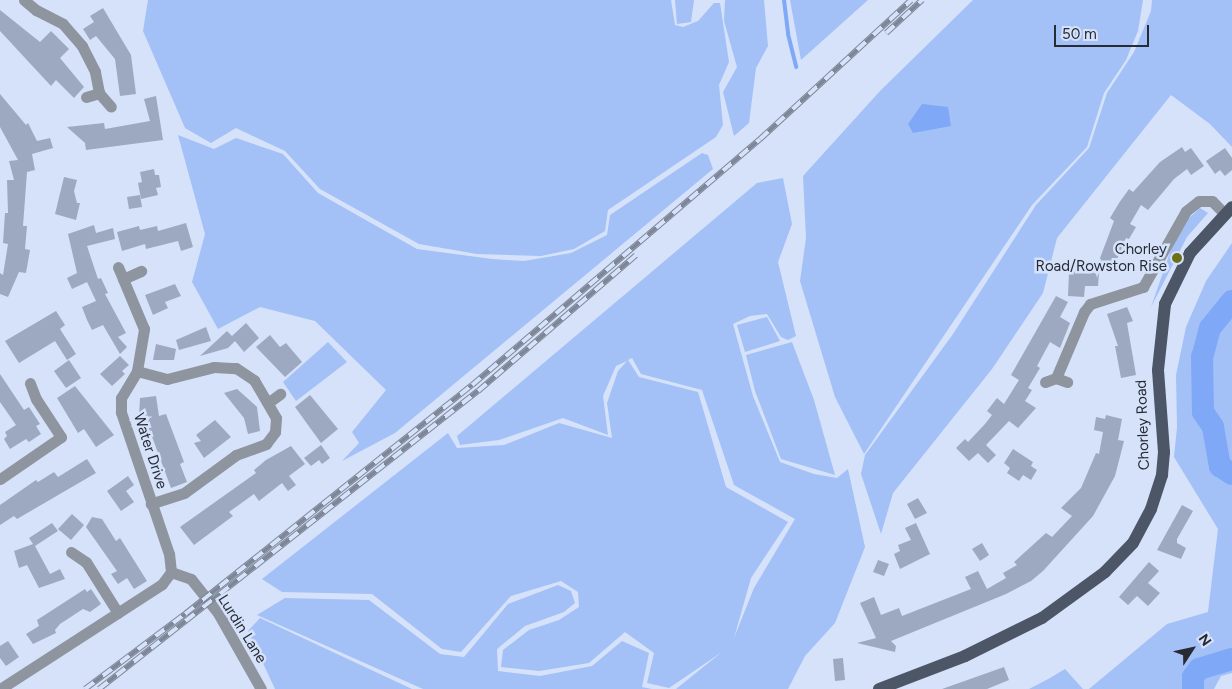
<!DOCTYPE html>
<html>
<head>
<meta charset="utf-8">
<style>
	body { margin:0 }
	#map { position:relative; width:1232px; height:689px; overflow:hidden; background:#d5e2fa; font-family:Figtree,sans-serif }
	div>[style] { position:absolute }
	.green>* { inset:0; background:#a3c0f7 }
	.water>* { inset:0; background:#7fa8f6 }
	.stream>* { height:4px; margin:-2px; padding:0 2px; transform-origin:2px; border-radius:2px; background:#7fa8f6 }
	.river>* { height:22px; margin:-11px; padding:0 11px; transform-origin:11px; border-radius:11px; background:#7fa8f6 }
	.building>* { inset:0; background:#9da9c0 }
	.street>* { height:11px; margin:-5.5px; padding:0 5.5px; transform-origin:5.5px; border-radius:5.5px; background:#8f959f }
	.primary>* { height:12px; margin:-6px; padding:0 6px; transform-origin:6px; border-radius:6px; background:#4d5667 }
	.rail>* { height:5.5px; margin-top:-2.75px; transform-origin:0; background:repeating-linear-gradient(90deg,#d5e2fa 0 11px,#7e8798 0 22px); box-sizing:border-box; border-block:1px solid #7e8798 }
	.dots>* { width:14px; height:14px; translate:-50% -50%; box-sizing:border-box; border:2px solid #d5e2fa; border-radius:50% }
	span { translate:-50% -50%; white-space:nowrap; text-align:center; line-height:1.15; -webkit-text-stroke:5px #d5e2fa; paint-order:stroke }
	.poi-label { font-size:15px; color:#262b34 }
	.right { translate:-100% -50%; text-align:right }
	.street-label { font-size:15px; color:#262b34 }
	.north { position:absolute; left:1167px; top:624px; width:50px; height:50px; -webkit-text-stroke:4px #d5e2fa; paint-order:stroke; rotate:55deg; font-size:14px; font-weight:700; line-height:20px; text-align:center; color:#262b34 }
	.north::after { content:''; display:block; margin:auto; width:18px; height:22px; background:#262b34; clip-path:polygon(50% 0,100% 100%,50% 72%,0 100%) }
	.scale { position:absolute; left:1054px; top:25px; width:95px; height:22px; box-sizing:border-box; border:2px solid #262b34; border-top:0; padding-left:6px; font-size:15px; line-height:18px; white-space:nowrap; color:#262b34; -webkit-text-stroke:4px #d5e2fa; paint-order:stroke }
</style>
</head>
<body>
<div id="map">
	<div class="green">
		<i style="clip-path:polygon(148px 0,671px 0,675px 25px,683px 27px,698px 21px,714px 3px,720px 3px,729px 62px,719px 85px,723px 125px,716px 137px,608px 210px,605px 231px,574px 249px,541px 256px,477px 254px,419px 244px,320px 189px,285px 151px,236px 128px,211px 143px,185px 128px,143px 31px)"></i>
		<i style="clip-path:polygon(675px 0,694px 0,691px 22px,677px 24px)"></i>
		<i style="clip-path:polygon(725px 0,764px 0,768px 46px,756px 68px,749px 123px,734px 136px,723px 92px,737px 67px,724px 21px)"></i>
		<i style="clip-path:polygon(790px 0,868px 0,801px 60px)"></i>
		<i style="clip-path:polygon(973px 0,1143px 0,1138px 31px,1126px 60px,1104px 93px,1087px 147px,1032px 205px,864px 454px,835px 397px,800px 281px,806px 238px,803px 176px,880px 91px)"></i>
		<i style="clip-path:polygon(1152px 0,1232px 0,1232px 147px,1210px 124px,1171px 95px,1057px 238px,1043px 293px,992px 369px,893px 493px,881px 534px,861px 474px,865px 455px,953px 334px,1036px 205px,1089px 148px,1107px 93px,1134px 52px,1151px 11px)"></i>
		<i style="clip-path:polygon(178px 135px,214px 149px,236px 138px,283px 154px,318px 193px,417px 249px,492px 259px,524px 261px,571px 253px,607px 235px,610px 215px,702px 153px,708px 155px,713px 169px,395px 433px,342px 461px,359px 443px,352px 432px,386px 390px,315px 321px,260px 307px,218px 329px,192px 282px,205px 234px)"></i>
		<i style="clip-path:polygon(evenodd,783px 178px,792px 224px,778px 262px,796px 336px,788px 340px,781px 337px,767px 314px,750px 316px,733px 324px,753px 396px,780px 462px,814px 474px,837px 478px,848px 469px,865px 547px,835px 623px,805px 656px,788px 689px,676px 689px,722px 652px,669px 688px,647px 683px,654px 653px,625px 632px,589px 663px,539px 671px,501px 667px,503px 650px,529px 630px,559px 620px,579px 607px,578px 592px,561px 581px,511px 596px,461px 652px,442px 649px,372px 594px,282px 592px,262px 579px,448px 433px,457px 448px,504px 445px,559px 423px,612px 438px,607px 403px,618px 371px,627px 361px,616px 366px,603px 396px,608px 435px,563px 418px,499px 440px,460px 445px,457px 436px,757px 183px,783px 178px,632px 358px,641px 374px,702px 390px,734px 485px,795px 519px,754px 588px,734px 638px,751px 578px,788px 522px,726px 487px,698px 392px,639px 377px,628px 360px,632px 358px)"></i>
		<i style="clip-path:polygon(1200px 208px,1208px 213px,1187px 237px,1151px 307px,1173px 244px,1187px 220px)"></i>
		<i style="clip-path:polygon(1232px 243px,1232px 673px,1221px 676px,1214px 689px,1089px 689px,1167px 624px,1208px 612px,1218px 529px,1174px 457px,1177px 427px,1176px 375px,1186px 327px,1206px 281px)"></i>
		<i style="clip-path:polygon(767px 317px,780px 341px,745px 352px,737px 325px)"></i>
		<i style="clip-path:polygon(328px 342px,347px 362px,296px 401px,283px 382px)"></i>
		<i style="clip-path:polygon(792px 342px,814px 400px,835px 475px,781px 459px,755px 391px,746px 355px)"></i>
		<i style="clip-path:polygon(558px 585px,571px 591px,575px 603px,564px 612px,525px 626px,497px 649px,498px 671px,540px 676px,592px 666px,622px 641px,649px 653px,642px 687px,652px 689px,423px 689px,257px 615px,285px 598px,369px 600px,440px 654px,464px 657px,508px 604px)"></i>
		<i style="clip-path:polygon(260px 618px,412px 689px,275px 689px,248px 631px)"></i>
		<i style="clip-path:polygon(1065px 669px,1083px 689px,1029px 689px,1050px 678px)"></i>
	</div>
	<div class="water">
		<i style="clip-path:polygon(922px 104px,948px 107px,951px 126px,913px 133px,908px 124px)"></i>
	</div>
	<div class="stream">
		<i style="left:784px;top:0;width:34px;rotate:83deg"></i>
		<i style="left:788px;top:34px;width:34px;rotate:76deg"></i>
	</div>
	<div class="river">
		<i style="left:1232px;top:301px;width:35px;rotate:129deg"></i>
		<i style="left:1210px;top:328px;width:30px;rotate:105deg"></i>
		<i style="left:1202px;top:357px;width:55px;rotate:89deg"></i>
		<i style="left:1203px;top:412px;width:18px;rotate:56deg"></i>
		<i style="left:1213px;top:427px;width:40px;rotate:80deg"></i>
		<i style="left:1220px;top:466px;width:14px;rotate:34deg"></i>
		<i style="left:1193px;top:689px;width:12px;rotate:-90deg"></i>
		<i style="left:1193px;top:677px;width:10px;rotate:-53deg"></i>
		<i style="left:1199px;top:669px;width:34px;rotate:-17deg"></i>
	</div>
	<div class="building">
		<i style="clip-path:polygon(103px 8px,131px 55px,136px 94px,120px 96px,115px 59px,96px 36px,90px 40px,83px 29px,94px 22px,90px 16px)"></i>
		<i style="clip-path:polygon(0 10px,40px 42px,51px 31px,69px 49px,60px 58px,84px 87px,74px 98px,56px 80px,51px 86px,0 31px)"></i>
		<i style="clip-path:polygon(0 94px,26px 125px,28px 123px,37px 141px,50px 138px,53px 148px,32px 154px,35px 170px,27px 172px,23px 226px,27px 226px,25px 249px,30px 250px,26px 273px,19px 272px,8px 297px,0 294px,0 273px,3px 275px,8px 244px,3px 243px,5px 213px,8px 213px,7px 180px,14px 180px,9px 161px,18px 160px,0 127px)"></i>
		<i style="clip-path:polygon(156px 96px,163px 140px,86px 150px,85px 143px,67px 127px,104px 123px,105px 129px,150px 121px,144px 99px)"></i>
		<i style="clip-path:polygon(1182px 147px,1185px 152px,1191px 148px,1204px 166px,1191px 175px,1187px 169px,1174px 179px,1148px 210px,1141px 205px,1130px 224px,1136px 227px,1129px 239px,1126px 238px,1112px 271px,1097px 266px,1114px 221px,1110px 218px,1119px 203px,1129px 189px,1133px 192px,1160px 162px)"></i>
		<i style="clip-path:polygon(1225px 148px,1232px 158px,1232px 170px,1225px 176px,1220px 170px,1215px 174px,1206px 161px)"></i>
		<i style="clip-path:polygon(154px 169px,155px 175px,159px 175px,161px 187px,156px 188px,158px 195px,141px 199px,138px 183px,142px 182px,140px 172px)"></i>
		<i style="clip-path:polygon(64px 177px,77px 180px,74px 191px,77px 203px,80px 203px,76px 220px,55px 214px)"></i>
		<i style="clip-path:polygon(140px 195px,142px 207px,129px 209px,127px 197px)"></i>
		<i style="clip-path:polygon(186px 223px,193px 247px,181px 251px,178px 241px,146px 249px,145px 244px,122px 251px,117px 232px,139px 226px,140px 230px,157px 226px,158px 231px)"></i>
		<i style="clip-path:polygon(94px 225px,96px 233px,113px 228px,115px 239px,87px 246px,98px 279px,101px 278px,108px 293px,105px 294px,126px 333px,118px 337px,127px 347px,120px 354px,103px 325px,92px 330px,87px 320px,82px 307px,96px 301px,87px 282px,72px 289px,67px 278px,77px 273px,68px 234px)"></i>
		<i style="clip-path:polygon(1069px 272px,1099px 273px,1098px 286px,1085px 286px,1084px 297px,1068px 296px)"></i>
		<i style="clip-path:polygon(175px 284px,181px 296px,165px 302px,168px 308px,153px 315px,145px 295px)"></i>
		<i style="clip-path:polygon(1056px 296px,1068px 302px,1060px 317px,1070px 323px,1060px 348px,1050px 342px,1037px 366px,1040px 368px,1028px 388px,1032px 390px,1025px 401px,1036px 408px,1018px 428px,1009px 421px,986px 445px,996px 455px,988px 463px,978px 453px,969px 461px,956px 448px,965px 439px,968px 442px,985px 424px,992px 415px,987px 411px,997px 398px,1004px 404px,1019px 380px,1011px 375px)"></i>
		<i style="clip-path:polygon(1127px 307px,1133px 321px,1127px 323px,1136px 375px,1121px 378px,1115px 346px,1118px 346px,1107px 314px)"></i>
		<i style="clip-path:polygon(56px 311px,65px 325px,60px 329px,76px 354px,67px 360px,55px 341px,19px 363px,5px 341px)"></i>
		<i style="clip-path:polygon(246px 323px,259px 338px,244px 352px,235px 341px,228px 348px,200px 356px,227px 331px,232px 336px)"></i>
		<i style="clip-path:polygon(206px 327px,211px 341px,179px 350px,176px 340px)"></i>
		<i style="clip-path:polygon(270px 335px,280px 347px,286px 343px,302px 362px,285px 377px,256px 347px)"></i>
		<i style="clip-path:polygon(156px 344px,176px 349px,174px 360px,153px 360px)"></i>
		<i style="clip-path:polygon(120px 356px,129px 365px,122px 371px,125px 374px,112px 386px,100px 374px)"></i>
		<i style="clip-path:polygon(69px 360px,81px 378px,66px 388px,54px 371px)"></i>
		<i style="clip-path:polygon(0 374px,24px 410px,29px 407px,40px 424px,36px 426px,41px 434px,29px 442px,26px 439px,10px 449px,4px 439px,7px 436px,5px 432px,16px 425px,0 402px)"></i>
		<i style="clip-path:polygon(75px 386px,114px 435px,96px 447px,84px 429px,78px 433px,57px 398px)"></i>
		<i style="clip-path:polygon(237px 389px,257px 407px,260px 431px,248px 434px,244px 418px,224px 393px)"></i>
		<i style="clip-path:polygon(310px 395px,338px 429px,321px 443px,295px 407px)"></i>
		<i style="clip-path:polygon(156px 396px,159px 416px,166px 414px,184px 462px,180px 464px,187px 482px,171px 488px,144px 415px,139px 416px,140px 398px)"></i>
		<i style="clip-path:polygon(1106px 415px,1122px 419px,1118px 440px,1124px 441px,1115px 476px,1093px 516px,1043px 571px,1031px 581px,1006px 594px,891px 641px,896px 646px,895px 652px,857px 643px,876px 638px,860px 603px,874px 597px,881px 615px,899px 608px,902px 616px,971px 589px,965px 577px,978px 571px,987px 589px,1006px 578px,1003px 573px,1017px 565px,1014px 562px,1046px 533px,1052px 537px,1072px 516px,1061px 508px,1081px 488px,1096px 453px,1099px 454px,1103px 432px,1094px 430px,1096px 417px,1105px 419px)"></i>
		<i style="clip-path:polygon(215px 420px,231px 437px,204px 458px,194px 443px,201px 441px,196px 435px)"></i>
		<i style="clip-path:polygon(321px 445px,330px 458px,322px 464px,319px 460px,311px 466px,304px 458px)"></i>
		<i style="clip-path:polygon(291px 446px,305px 464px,289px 476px,296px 485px,288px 491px,282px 483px,259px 501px,254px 494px,229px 512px,233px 516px,194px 545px,180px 527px,256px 473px,254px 470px,266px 460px)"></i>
		<i style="clip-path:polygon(1013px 449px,1033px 462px,1031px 466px,1037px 470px,1031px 480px,1023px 475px,1019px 481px,1007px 473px,1010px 468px,1004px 463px)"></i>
		<i style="clip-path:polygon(87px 459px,96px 473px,17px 519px,14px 516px,0 525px,0 505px,36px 480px,38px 482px,54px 472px,58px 477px)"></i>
		<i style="clip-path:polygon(128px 476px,134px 485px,126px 491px,134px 502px,121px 511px,107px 491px)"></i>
		<i style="clip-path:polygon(918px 498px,927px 513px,915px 519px,907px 504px)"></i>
		<i style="clip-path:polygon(1182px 505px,1193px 511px,1177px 539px,1177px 543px,1186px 548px,1181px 559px,1157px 550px)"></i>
		<i style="clip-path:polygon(72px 514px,84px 525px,71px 540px,58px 529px)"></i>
		<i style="clip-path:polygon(92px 517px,102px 519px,116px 541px,120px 538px,147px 581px,134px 589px,127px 578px,118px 584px,111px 574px,117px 571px,86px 527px)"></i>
		<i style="clip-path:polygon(52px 523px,58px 531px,35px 546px,50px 574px,60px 569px,65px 579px,39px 588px,27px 565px,19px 568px,14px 551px,33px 544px,29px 538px)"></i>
		<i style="clip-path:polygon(916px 523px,930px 554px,900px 569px,894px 554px,900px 551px,898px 545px,911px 540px,905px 528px)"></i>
		<i style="clip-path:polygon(982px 543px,989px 555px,980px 561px,972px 549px)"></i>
		<i style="clip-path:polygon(878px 560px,889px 564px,884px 576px,873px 572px)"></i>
		<i style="clip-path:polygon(1149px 562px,1159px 571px,1148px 583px,1160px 593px,1148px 606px,1137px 596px,1128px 605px,1119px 597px)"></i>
		<i style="clip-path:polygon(85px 589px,87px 592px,91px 589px,101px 604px,90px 612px,83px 609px,60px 624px,55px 630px,56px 633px,33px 644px,26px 634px,39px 626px,37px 620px)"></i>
		<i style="clip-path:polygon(8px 641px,19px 657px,6px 666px,0 658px,0 646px)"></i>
		<i style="clip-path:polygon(843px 658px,845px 680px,835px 681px,833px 659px)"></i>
		<i style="clip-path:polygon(1004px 667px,1009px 680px,987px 689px,942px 689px)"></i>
	</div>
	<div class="street">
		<i style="left:24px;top:0;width:16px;rotate:40deg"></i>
		<i style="left:36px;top:10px;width:30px;rotate:27deg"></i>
		<i style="left:63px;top:24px;width:29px;rotate:49deg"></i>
		<i style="left:82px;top:46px;width:29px;rotate:63deg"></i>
		<i style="left:95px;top:72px;width:21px;rotate:79deg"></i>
		<i style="left:99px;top:93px;width:18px;rotate:49deg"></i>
		<i style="left:86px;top:97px;width:14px;rotate:-17deg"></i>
		<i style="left:118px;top:267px;width:13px;rotate:67deg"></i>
		<i style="left:123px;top:279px;width:20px;rotate:-24deg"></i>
		<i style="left:137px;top:371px;width:31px;rotate:15deg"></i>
		<i style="left:167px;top:379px;width:49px;rotate:-14.3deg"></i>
		<i style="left:214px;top:367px;width:22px;rotate:3deg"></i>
		<i style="left:236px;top:368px;width:22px;rotate:34deg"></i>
		<i style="left:254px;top:380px;width:44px;rotate:59.9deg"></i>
		<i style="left:276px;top:418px;width:14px;rotate:94deg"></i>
		<i style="left:275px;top:432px;width:15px;rotate:127deg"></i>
		<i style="left:266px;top:444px;width:32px;rotate:160deg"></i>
		<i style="left:236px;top:455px;width:64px;rotate:143.8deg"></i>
		<i style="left:184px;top:493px;width:35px;rotate:162deg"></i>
		<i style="left:1056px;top:378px;width:72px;rotate:-67deg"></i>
		<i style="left:1084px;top:312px;width:10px;rotate:-53deg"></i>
		<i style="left:1090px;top:304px;width:56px;rotate:-17.8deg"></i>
		<i style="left:1143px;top:287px;width:87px;rotate:-60.5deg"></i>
		<i style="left:1186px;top:211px;width:16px;rotate:-38deg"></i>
		<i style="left:1199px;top:201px;width:13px"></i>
		<i style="left:1212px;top:201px;width:17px;rotate:45deg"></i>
		<i style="left:1045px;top:382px;width:12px;rotate:-20deg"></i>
		<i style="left:1056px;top:378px;width:12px;rotate:20deg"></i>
		<i style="left:269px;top:402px;width:14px;rotate:-36deg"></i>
		<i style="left:0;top:479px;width:74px;rotate:-34.5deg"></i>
		<i style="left:61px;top:437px;width:45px;rotate:-123.3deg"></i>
		<i style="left:36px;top:399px;width:17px;rotate:-111deg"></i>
		<i style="left:71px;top:552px;width:18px;rotate:34deg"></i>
		<i style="left:86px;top:562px;width:60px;rotate:57.9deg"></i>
		<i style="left:171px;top:572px;width:21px;rotate:19deg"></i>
		<i style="left:191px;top:579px;width:43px;rotate:51.5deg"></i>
		<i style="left:218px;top:613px;width:87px;rotate:60.5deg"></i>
		<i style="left:0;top:689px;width:193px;rotate:-32.9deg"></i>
		<i style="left:162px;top:584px;width:15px;rotate:-53deg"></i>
		<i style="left:171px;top:572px;width:18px;rotate:-96deg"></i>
		<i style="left:169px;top:554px;width:150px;rotate:-108.7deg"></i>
		<i style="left:121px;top:412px;width:14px;rotate:-90deg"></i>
		<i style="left:121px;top:398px;width:31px;rotate:-59deg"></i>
		<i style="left:137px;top:371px;width:43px;rotate:-80.5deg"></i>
		<i style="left:144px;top:329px;width:54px;rotate:-112.8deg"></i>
	</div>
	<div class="primary">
		<i style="left:879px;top:689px;width:92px;rotate:-21deg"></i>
		<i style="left:965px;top:656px;width:86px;rotate:-26.3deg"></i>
		<i style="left:1042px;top:618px;width:78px;rotate:-36.1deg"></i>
		<i style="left:1105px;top:572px;width:40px;rotate:-46deg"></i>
		<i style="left:1133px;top:543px;width:38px;rotate:-62deg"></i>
		<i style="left:1151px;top:509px;width:36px;rotate:-72deg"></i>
		<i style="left:1162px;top:475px;width:23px;rotate:-85deg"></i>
		<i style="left:1164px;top:452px;width:82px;rotate:-94.2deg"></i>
		<i style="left:1158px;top:370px;width:66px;rotate:-83.9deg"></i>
		<i style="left:1165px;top:304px;width:57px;rotate:-63.9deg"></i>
		<i style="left:1190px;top:253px;width:62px;rotate:-47.6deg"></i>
	</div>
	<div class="rail">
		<i style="left:886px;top:33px;width:49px;rotate:-42.5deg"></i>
		<i style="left:85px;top:689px;width:125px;rotate:-36.9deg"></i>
		<i style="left:185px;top:614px;width:367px;rotate:-38.6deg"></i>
		<i style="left:472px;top:385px;width:379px;rotate:-40.5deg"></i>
		<i style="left:760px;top:139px;width:205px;rotate:-42.6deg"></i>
		<i style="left:99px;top:689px;width:482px;rotate:-38.2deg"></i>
		<i style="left:478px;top:391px;width:208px;rotate:-40.7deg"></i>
	</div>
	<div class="dots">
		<i style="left:1177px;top:258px;background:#6c7118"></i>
	</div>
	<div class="poi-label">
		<span class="right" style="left:1167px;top:258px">Chorley<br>Road/Rowston Rise</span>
	</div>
	<div class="street-label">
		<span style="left:1143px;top:425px;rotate:-92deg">Chorley Road</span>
		<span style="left:150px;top:451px;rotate:72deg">Water Drive</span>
		<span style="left:242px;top:629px;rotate:58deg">Lurdin Lane</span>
	</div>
	<div class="north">N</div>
	<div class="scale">50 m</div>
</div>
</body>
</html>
